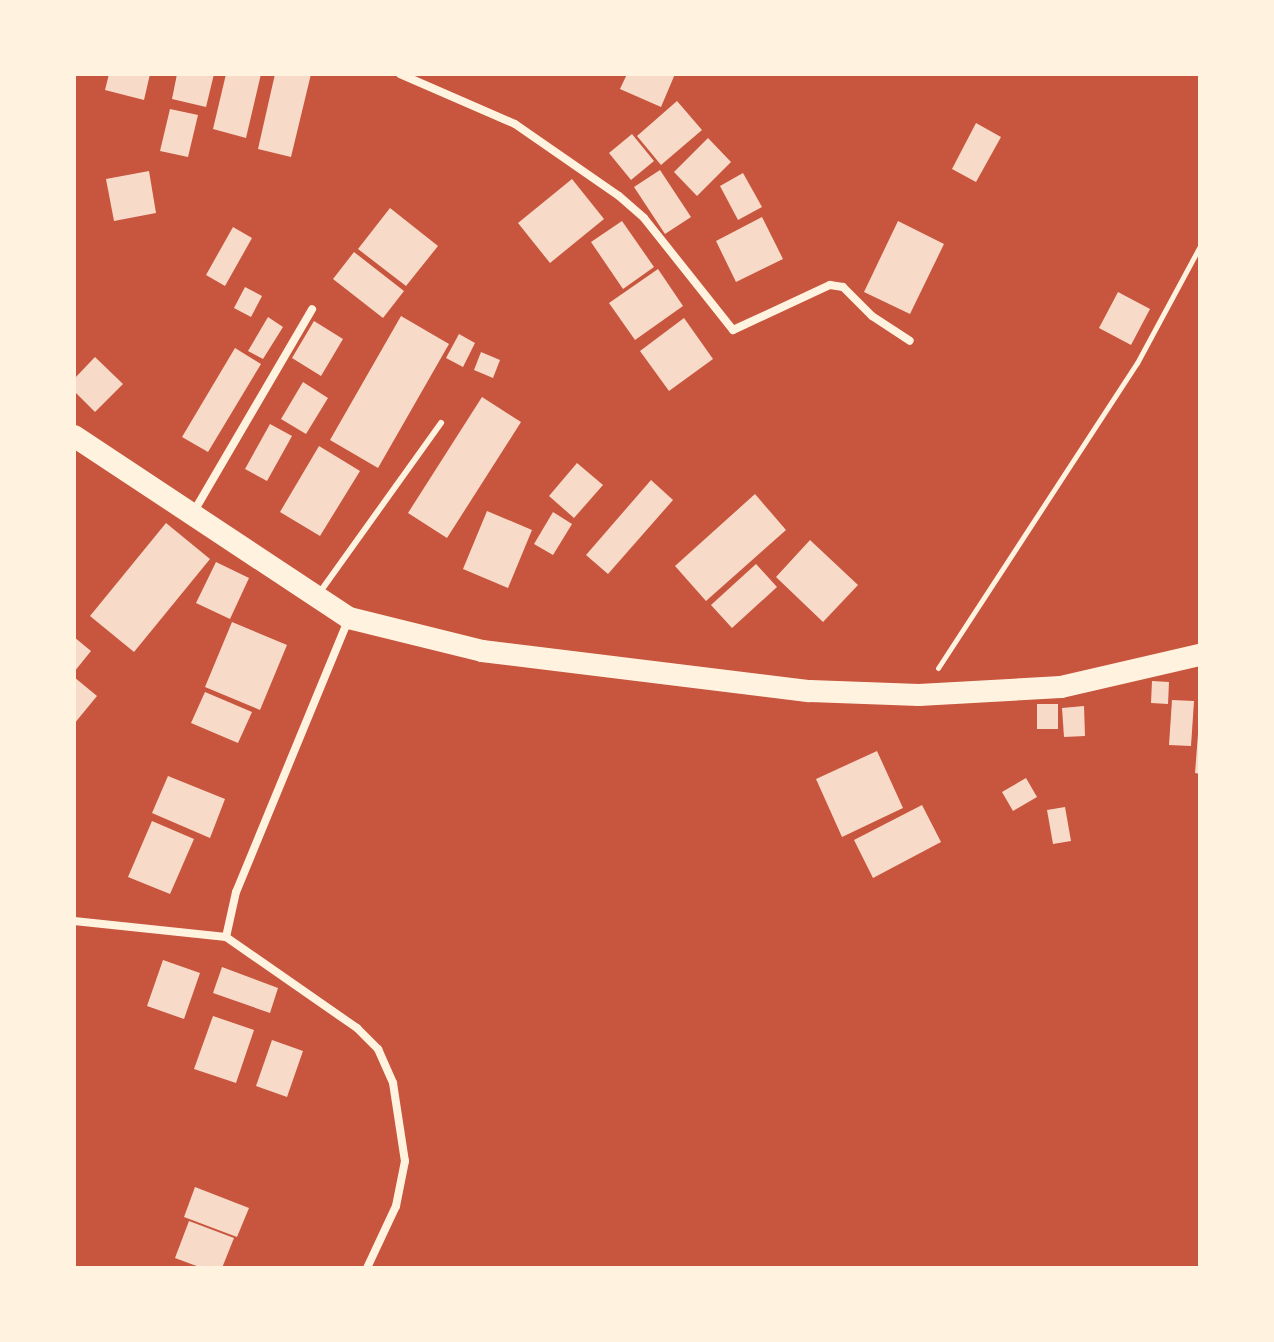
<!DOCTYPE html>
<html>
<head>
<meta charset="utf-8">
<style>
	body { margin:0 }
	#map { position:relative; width:1274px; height:1342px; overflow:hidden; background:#c8553d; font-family:"Space Grotesk",sans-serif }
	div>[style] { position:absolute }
	.building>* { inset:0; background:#f7dbc8 }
	.path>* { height:5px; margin:-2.5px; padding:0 2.5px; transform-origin:2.5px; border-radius:2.5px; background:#fff3e0 }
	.service>* { height:6px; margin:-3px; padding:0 3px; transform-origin:3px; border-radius:3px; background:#fff3e0 }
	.minor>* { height:8px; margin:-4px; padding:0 4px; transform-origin:4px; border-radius:4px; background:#fff3e0 }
	.trunk>* { height:22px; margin:-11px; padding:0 11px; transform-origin:11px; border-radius:11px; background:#fff3e0 }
	span { translate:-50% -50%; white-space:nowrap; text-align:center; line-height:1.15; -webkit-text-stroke:6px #fff3e0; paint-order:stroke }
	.frame { position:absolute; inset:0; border:76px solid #fff3e0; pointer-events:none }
</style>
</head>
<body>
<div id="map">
	<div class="building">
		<i style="clip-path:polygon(109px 74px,150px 74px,144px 100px,105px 90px)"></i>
		<i style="clip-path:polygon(177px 74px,214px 74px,206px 107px,172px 99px)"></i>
		<i style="clip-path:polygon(226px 74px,261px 74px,246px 138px,213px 129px)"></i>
		<i style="clip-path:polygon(275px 74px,311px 74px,291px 157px,258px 149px)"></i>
		<i style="clip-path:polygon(627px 74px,675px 74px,661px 107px,620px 89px)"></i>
		<i style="clip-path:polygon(677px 101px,702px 130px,661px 165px,637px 136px)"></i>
		<i style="clip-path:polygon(170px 109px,198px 115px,188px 157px,160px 151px)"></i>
		<i style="clip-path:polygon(976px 123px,1001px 137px,976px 182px,952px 169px)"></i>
		<i style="clip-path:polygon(632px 134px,654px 161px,631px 180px,609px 153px)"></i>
		<i style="clip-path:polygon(708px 138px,731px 162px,697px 196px,674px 172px)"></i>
		<i style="clip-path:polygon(660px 170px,691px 217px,665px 234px,634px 187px)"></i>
		<i style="clip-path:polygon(149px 171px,156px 213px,114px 221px,106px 179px)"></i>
		<i style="clip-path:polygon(743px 173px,762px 207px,738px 220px,720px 186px)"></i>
		<i style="clip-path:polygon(572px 179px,604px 219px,550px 263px,518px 223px)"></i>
		<i style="clip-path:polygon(390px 208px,438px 246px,406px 286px,358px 249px)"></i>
		<i style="clip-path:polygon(762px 217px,783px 259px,736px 282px,716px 241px)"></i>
		<i style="clip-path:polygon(622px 221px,654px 267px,623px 289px,591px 242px)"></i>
		<i style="clip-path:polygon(898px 221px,944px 244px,910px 314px,864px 292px)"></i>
		<i style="clip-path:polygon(233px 227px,252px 238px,225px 286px,206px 275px)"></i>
		<i style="clip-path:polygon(354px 252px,404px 291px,383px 318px,333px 279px)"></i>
		<i style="clip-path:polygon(658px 269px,683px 306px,635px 340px,609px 303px)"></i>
		<i style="clip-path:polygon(245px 287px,262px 296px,251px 317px,234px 308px)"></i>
		<i style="clip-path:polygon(1118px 292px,1150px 309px,1131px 345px,1099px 328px)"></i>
		<i style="clip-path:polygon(401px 316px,449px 344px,378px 468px,330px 440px)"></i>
		<i style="clip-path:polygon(268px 317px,283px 327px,263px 359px,248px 351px)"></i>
		<i style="clip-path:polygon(684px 318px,713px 359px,669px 391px,640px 351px)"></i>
		<i style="clip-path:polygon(314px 321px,343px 339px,321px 376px,292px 358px)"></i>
		<i style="clip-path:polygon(459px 334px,475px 343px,463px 367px,446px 358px)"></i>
		<i style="clip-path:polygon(235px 348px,261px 364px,208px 452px,182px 437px)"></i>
		<i style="clip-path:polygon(481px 352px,500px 360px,493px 378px,474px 370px)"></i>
		<i style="clip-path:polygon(95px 357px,123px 384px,95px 412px,74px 391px,74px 379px)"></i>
		<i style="clip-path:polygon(303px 382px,328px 398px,306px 434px,281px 419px)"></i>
		<i style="clip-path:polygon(482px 397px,521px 422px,447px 538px,408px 513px)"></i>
		<i style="clip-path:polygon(270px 424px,292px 436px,267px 481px,245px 469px)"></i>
		<i style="clip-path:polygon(319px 446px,360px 471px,320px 536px,280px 512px)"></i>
		<i style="clip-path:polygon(577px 463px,603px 485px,574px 518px,549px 496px)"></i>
		<i style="clip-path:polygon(651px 480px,673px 500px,608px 574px,586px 555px)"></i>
		<i style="clip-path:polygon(755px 494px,786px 530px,706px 601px,675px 566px)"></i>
		<i style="clip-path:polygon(487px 511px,532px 530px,508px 588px,463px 569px)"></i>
		<i style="clip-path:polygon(553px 512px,572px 524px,553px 555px,534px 544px)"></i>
		<i style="clip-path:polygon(166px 523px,210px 559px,134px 652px,90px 616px)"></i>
		<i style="clip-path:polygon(810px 540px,858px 585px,823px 622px,776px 577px)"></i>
		<i style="clip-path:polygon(216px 562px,249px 578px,230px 619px,196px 603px)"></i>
		<i style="clip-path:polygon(756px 564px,777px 587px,732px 628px,711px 605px)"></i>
		<i style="clip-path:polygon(232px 622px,287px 645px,260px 710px,205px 687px)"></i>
		<i style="clip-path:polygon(74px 637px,91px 651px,74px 672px)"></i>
		<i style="clip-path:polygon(74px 677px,97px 696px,74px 724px)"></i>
		<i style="clip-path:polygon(1152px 681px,1169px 682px,1168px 704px,1151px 703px)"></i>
		<i style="clip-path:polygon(205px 692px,252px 712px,238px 743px,191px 723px)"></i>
		<i style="clip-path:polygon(1172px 700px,1194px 701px,1191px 746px,1169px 745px)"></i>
		<i style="clip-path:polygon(1037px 704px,1058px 704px,1058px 729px,1037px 729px)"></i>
		<i style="clip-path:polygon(1084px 706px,1085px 736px,1064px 737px,1062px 708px)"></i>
		<i style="clip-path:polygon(1198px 734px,1200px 734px,1200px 774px,1195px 773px)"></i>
		<i style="clip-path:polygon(877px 751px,903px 808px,842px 837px,816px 779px)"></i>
		<i style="clip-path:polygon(168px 776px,225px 799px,210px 838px,152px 813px)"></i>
		<i style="clip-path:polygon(1026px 778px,1037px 797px,1013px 811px,1002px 792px)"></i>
		<i style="clip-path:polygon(922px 805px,941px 842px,873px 878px,854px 840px)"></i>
		<i style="clip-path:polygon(1065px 807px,1071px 841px,1053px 844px,1047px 810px)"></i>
		<i style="clip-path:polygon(152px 821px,194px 839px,170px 894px,128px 877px)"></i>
		<i style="clip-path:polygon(163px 960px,200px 973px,184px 1019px,147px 1006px)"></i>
		<i style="clip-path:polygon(222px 967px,278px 988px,270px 1013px,213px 993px)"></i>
		<i style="clip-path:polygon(213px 1016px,254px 1030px,236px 1083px,194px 1069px)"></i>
		<i style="clip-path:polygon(272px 1040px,303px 1051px,287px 1097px,256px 1086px)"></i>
		<i style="clip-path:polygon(195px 1187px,249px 1208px,237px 1237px,184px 1217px)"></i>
		<i style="clip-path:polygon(189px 1221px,234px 1238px,222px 1268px,202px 1268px,175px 1258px)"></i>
	</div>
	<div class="path">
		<i style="left:938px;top:668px;width:364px;rotate:-56.9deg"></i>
		<i style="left:1137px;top:363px;width:133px;rotate:-61.7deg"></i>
	</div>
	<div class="service">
		<i style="left:320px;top:592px;width:208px;rotate:-54.4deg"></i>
	</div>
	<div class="minor">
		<i style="left:400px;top:74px;width:125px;rotate:23.5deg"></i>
		<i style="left:515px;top:124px;width:126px;rotate:34.7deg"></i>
		<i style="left:619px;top:196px;width:33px;rotate:41deg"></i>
		<i style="left:644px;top:218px;width:143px;rotate:51.5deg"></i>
		<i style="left:733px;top:330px;width:107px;rotate:-24.9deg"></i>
		<i style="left:830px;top:285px;width:13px;rotate:9deg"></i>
		<i style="left:843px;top:287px;width:41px;rotate:45deg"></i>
		<i style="left:872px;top:316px;width:45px;rotate:33.3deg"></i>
		<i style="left:193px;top:513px;width:236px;rotate:-59.7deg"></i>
		<i style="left:349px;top:618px;width:296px;rotate:112.4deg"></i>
		<i style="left:236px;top:892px;width:46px;rotate:102.5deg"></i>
		<i style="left:226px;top:937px;width:160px;rotate:34.8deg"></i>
		<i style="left:357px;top:1028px;width:30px;rotate:45deg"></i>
		<i style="left:378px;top:1049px;width:37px;rotate:66deg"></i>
		<i style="left:393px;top:1083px;width:79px;rotate:81.3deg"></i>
		<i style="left:405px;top:1161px;width:46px;rotate:101.3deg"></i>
		<i style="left:396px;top:1206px;width:68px;rotate:115.1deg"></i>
		<i style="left:74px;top:921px;width:153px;rotate:6deg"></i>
	</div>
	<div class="trunk">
		<i style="left:74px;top:436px;width:330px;rotate:33.5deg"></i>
		<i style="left:349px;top:618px;width:137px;rotate:13.9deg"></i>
		<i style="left:482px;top:651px;width:330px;rotate:7deg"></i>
		<i style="left:810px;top:691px;width:109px;rotate:2.1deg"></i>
		<i style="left:919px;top:695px;width:142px;rotate:-3.2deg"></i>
		<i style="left:1061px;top:687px;width:143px;rotate:-13deg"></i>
	</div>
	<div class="frame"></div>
</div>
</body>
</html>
